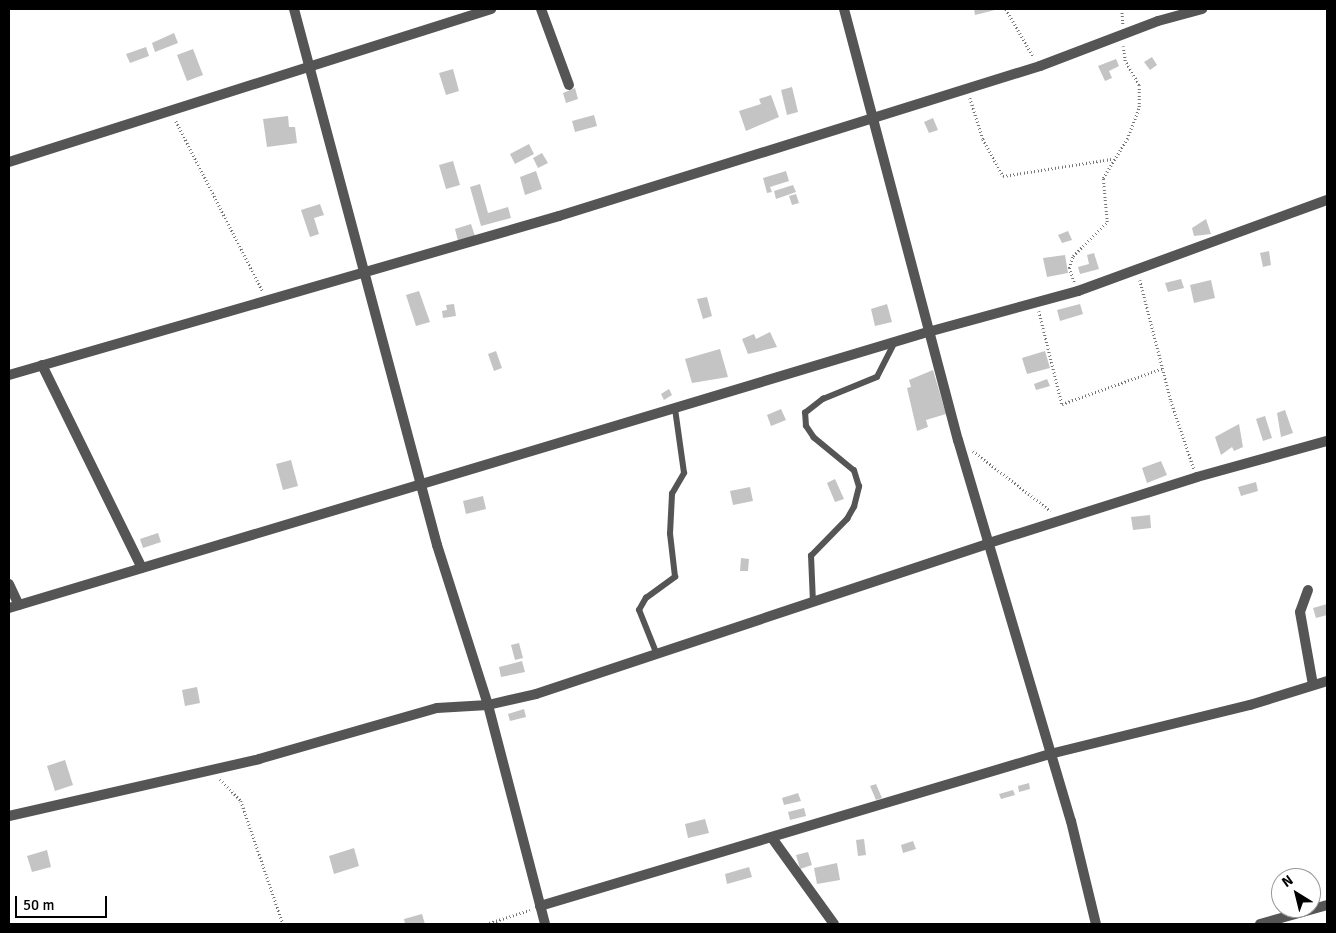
<!DOCTYPE html>
<html>
<head>
<meta charset="utf-8">
<style>
	body { margin:0 }
	#map { position:relative; width:1336px; height:933px; overflow:hidden; background:#fff; font-family:Signika,sans-serif }
	div>[style] { position:absolute }
	.building>* { inset:0; background:#c4c4c4 }
	.path>* { height:2.5px; margin-top:-1.25px; transform-origin:0; background:repeating-linear-gradient(90deg,#777 0 1px,transparent 0 3.5px) }
	.service>* { height:5.5px; margin:-2.75px; padding:0 2.75px; transform-origin:2.75px; border-radius:2.75px; background:#555 }
	.minor>* { height:10px; margin:-5px; padding:0 5px; transform-origin:5px; border-radius:5px; background:#555 }
	span { translate:-50% -50%; white-space:nowrap; text-align:center; line-height:1.15; -webkit-text-stroke:4.5px #fff; paint-order:stroke }
	.frame { position:absolute; inset:0; border:10px solid #000; pointer-events:none }
	.north { position:absolute; left:1271px; top:868px; width:50px; height:50px; box-sizing:border-box; background:#fff; border:1px solid #999; border-radius:50%; rotate:324deg; font-size:14px; font-weight:700; line-height:20px; text-align:center; color:#000 }
	.north::after { content:''; display:block; margin:auto; width:18px; height:22px; background:#000; clip-path:polygon(50% 0,100% 100%,50% 72%,0 100%) }
	.scale { position:absolute; left:15px; top:896px; width:92px; height:22px; box-sizing:border-box; border:2px solid #000; border-top:0; padding-left:6px; font-size:15px; line-height:18px; white-space:nowrap; color:#000; -webkit-text-stroke:4px #fff; paint-order:stroke }
</style>
</head>
<body>
<div id="map">
	<div class="building">
		<i style="clip-path:polygon(974px 9px,999px 9px,975px 15px)"></i>
		<i style="clip-path:polygon(174px 33px,178px 43px,155px 52px,152px 43px)"></i>
		<i style="clip-path:polygon(146px 47px,149px 56px,130px 63px,126px 54px)"></i>
		<i style="clip-path:polygon(193px 49px,203px 75px,187px 81px,177px 55px)"></i>
		<i style="clip-path:polygon(1152px 57px,1157px 65px,1150px 70px,1144px 62px)"></i>
		<i style="clip-path:polygon(1116px 59px,1119px 66px,1109px 71px,1112px 78px,1105px 81px,1098px 66px)"></i>
		<i style="clip-path:polygon(453px 69px,459px 91px,446px 95px,439px 73px)"></i>
		<i style="clip-path:polygon(792px 87px,798px 112px,787px 115px,781px 90px)"></i>
		<i style="clip-path:polygon(575px 88px,578px 99px,566px 103px,563px 93px)"></i>
		<i style="clip-path:polygon(771px 95px,779px 117px,746px 131px,739px 111px,761px 104px,759px 99px)"></i>
		<i style="clip-path:polygon(594px 115px,597px 126px,575px 132px,572px 121px)"></i>
		<i style="clip-path:polygon(288px 116px,289px 127px,295px 127px,297px 143px,267px 147px,263px 119px)"></i>
		<i style="clip-path:polygon(933px 118px,938px 130px,929px 133px,924px 122px)"></i>
		<i style="clip-path:polygon(529px 144px,534px 154px,515px 164px,510px 154px)"></i>
		<i style="clip-path:polygon(542px 153px,548px 163px,538px 168px,533px 158px)"></i>
		<i style="clip-path:polygon(453px 161px,460px 185px,446px 189px,439px 165px)"></i>
		<i style="clip-path:polygon(536px 171px,542px 189px,525px 195px,520px 177px)"></i>
		<i style="clip-path:polygon(786px 171px,789px 181px,770px 187px,772px 192px,767px 193px,763px 178px)"></i>
		<i style="clip-path:polygon(480px 184px,488px 213px,508px 207px,511px 218px,481px 226px,470px 187px)"></i>
		<i style="clip-path:polygon(793px 185px,796px 192px,776px 199px,774px 191px)"></i>
		<i style="clip-path:polygon(796px 194px,799px 203px,792px 205px,789px 196px)"></i>
		<i style="clip-path:polygon(320px 204px,324px 215px,314px 218px,319px 234px,310px 237px,301px 210px)"></i>
		<i style="clip-path:polygon(1206px 219px,1211px 234px,1194px 236px,1192px 228px)"></i>
		<i style="clip-path:polygon(471px 224px,475px 236px,458px 241px,455px 229px)"></i>
		<i style="clip-path:polygon(1068px 231px,1072px 240px,1062px 243px,1058px 235px)"></i>
		<i style="clip-path:polygon(1269px 251px,1271px 265px,1263px 267px,1260px 253px)"></i>
		<i style="clip-path:polygon(1094px 253px,1099px 269px,1080px 274px,1078px 267px,1089px 264px,1087px 255px)"></i>
		<i style="clip-path:polygon(1065px 255px,1068px 273px,1047px 277px,1043px 258px)"></i>
		<i style="clip-path:polygon(1181px 279px,1184px 288px,1168px 292px,1165px 283px)"></i>
		<i style="clip-path:polygon(1211px 280px,1215px 298px,1194px 303px,1190px 285px)"></i>
		<i style="clip-path:polygon(419px 291px,430px 322px,416px 326px,406px 295px)"></i>
		<i style="clip-path:polygon(707px 297px,712px 316px,703px 319px,697px 299px)"></i>
		<i style="clip-path:polygon(454px 304px,456px 316px,443px 318px,442px 311px,447px 310px,446px 305px)"></i>
		<i style="clip-path:polygon(887px 304px,892px 322px,875px 326px,871px 309px)"></i>
		<i style="clip-path:polygon(1080px 304px,1083px 314px,1060px 321px,1057px 310px)"></i>
		<i style="clip-path:polygon(770px 332px,777px 347px,748px 354px,742px 339px,754px 334px,756px 339px)"></i>
		<i style="clip-path:polygon(720px 349px,728px 377px,692px 383px,685px 359px)"></i>
		<i style="clip-path:polygon(496px 351px,502px 368px,494px 371px,488px 354px)"></i>
		<i style="clip-path:polygon(1045px 351px,1050px 368px,1027px 374px,1022px 358px)"></i>
		<i style="clip-path:polygon(933px 370px,946px 414px,926px 420px,928px 427px,917px 431px,907px 388px,911px 387px,909px 380px)"></i>
		<i style="clip-path:polygon(1047px 379px,1050px 386px,1036px 390px,1034px 384px)"></i>
		<i style="clip-path:polygon(669px 389px,672px 395px,664px 400px,661px 394px)"></i>
		<i style="clip-path:polygon(781px 409px,786px 420px,771px 426px,767px 415px)"></i>
		<i style="clip-path:polygon(1285px 410px,1293px 433px,1281px 437px,1277px 413px)"></i>
		<i style="clip-path:polygon(1265px 416px,1272px 438px,1263px 441px,1256px 419px)"></i>
		<i style="clip-path:polygon(1239px 424px,1243px 447px,1234px 451px,1232px 447px,1221px 455px,1215px 437px)"></i>
		<i style="clip-path:polygon(291px 460px,298px 486px,283px 490px,276px 464px)"></i>
		<i style="clip-path:polygon(1161px 461px,1167px 475px,1147px 483px,1142px 468px)"></i>
		<i style="clip-path:polygon(835px 479px,844px 499px,835px 502px,827px 483px)"></i>
		<i style="clip-path:polygon(1256px 482px,1258px 491px,1241px 496px,1238px 487px)"></i>
		<i style="clip-path:polygon(750px 487px,753px 501px,733px 505px,730px 491px)"></i>
		<i style="clip-path:polygon(483px 496px,486px 509px,466px 514px,463px 501px)"></i>
		<i style="clip-path:polygon(1150px 515px,1151px 528px,1133px 530px,1131px 517px)"></i>
		<i style="clip-path:polygon(158px 533px,161px 542px,143px 548px,140px 539px)"></i>
		<i style="clip-path:polygon(741px 558px,749px 559px,748px 571px,740px 571px)"></i>
		<i style="clip-path:polygon(1327px 604px,1327px 615px,1316px 618px,1313px 608px)"></i>
		<i style="clip-path:polygon(519px 643px,523px 658px,515px 660px,511px 645px)"></i>
		<i style="clip-path:polygon(522px 661px,525px 672px,501px 677px,499px 667px)"></i>
		<i style="clip-path:polygon(197px 687px,200px 703px,185px 706px,182px 690px)"></i>
		<i style="clip-path:polygon(524px 709px,526px 717px,510px 721px,508px 714px)"></i>
		<i style="clip-path:polygon(65px 760px,73px 785px,55px 791px,47px 766px)"></i>
		<i style="clip-path:polygon(1029px 783px,1030px 789px,1019px 792px,1018px 786px)"></i>
		<i style="clip-path:polygon(876px 784px,882px 798px,876px 800px,870px 786px)"></i>
		<i style="clip-path:polygon(1013px 790px,1015px 795px,1001px 799px,999px 794px)"></i>
		<i style="clip-path:polygon(798px 793px,801px 801px,784px 805px,782px 798px)"></i>
		<i style="clip-path:polygon(804px 808px,806px 816px,790px 820px,788px 812px)"></i>
		<i style="clip-path:polygon(705px 819px,709px 833px,688px 838px,685px 824px)"></i>
		<i style="clip-path:polygon(864px 839px,866px 855px,858px 856px,856px 840px)"></i>
		<i style="clip-path:polygon(913px 841px,916px 849px,903px 853px,901px 845px)"></i>
		<i style="clip-path:polygon(354px 848px,359px 866px,334px 874px,329px 856px)"></i>
		<i style="clip-path:polygon(47px 850px,51px 867px,32px 872px,27px 856px)"></i>
		<i style="clip-path:polygon(808px 852px,812px 865px,800px 869px,796px 855px)"></i>
		<i style="clip-path:polygon(837px 863px,840px 880px,817px 884px,814px 868px)"></i>
		<i style="clip-path:polygon(749px 867px,752px 877px,727px 884px,725px 874px)"></i>
		<i style="clip-path:polygon(422px 914px,425px 924px,405px 924px,404px 919px)"></i>
	</div>
	<div class="path">
		<i style="left:1006px;top:9px;width:54px;rotate:60.1deg"></i>
		<i style="left:1122px;top:9px;width:16px;rotate:86deg"></i>
		<i style="left:970px;top:98px;width:43px;rotate:72.4deg"></i>
		<i style="left:983px;top:139px;width:42px;rotate:61.6deg"></i>
		<i style="left:1003px;top:176px;width:110px;rotate:-8.9deg"></i>
		<i style="left:176px;top:121px;width:192px;rotate:63deg"></i>
		<i style="left:1140px;top:280px;width:125px;rotate:75.6deg"></i>
		<i style="left:1171px;top:401px;width:72px;rotate:71.3deg"></i>
		<i style="left:1074px;top:282px;width:15px;rotate:-110deg"></i>
		<i style="left:1069px;top:268px;width:13px;rotate:-72deg"></i>
		<i style="left:1073px;top:256px;width:48px;rotate:-45deg"></i>
		<i style="left:1107px;top:222px;width:44px;rotate:-95.2deg"></i>
		<i style="left:1103px;top:178px;width:46px;rotate:-58.4deg"></i>
		<i style="left:1127px;top:139px;width:34px;rotate:-69deg"></i>
		<i style="left:1139px;top:107px;width:22px;rotate:-90deg"></i>
		<i style="left:1139px;top:85px;width:28px;rotate:-120deg"></i>
		<i style="left:1125px;top:61px;width:15px;rotate:-98deg"></i>
		<i style="left:1039px;top:311px;width:96px;rotate:76.1deg"></i>
		<i style="left:1062px;top:404px;width:107px;rotate:-19.6deg"></i>
		<i style="left:973px;top:451px;width:98px;rotate:37.6deg"></i>
		<i style="left:220px;top:779px;width:30px;rotate:46deg"></i>
		<i style="left:241px;top:801px;width:130px;rotate:71.1deg"></i>
		<i style="left:486px;top:924px;width:46px;rotate:-17.7deg"></i>
	</div>
	<div class="service">
		<i style="left:813px;top:603px;width:47px;rotate:-92.4deg"></i>
		<i style="left:811px;top:556px;width:52px;rotate:-45.8deg"></i>
		<i style="left:847px;top:519px;width:14px;rotate:-60deg"></i>
		<i style="left:854px;top:507px;width:21px;rotate:-76deg"></i>
		<i style="left:859px;top:487px;width:17px;rotate:-107deg"></i>
		<i style="left:854px;top:471px;width:52px;rotate:-140.5deg"></i>
		<i style="left:814px;top:438px;width:14px;rotate:-124deg"></i>
		<i style="left:806px;top:426px;width:13px;rotate:-94deg"></i>
		<i style="left:805px;top:413px;width:23px;rotate:-38deg"></i>
		<i style="left:823px;top:399px;width:58px;rotate:-22.2deg"></i>
		<i style="left:877px;top:377px;width:38px;rotate:-63deg"></i>
		<i style="left:657px;top:655px;width:48px;rotate:-111.8deg"></i>
		<i style="left:639px;top:610px;width:14px;rotate:-60deg"></i>
		<i style="left:646px;top:598px;width:36px;rotate:-36deg"></i>
		<i style="left:675px;top:577px;width:43px;rotate:-96.6deg"></i>
		<i style="left:670px;top:534px;width:40px;rotate:-87.1deg"></i>
		<i style="left:672px;top:494px;width:24px;rotate:-60deg"></i>
		<i style="left:684px;top:473px;width:65px;rotate:-98deg"></i>
	</div>
	<div class="minor">
		<i style="left:294px;top:9px;width:555px;rotate:75.06deg"></i>
		<i style="left:437px;top:545px;width:168px;rotate:72.3deg"></i>
		<i style="left:488px;top:705px;width:226px;rotate:75.4deg"></i>
		<i style="left:541px;top:9px;width:81px;rotate:69.8deg"></i>
		<i style="left:844px;top:9px;width:446px;rotate:75.2deg"></i>
		<i style="left:958px;top:440px;width:397px;rotate:73.5deg"></i>
		<i style="left:1071px;top:821px;width:106px;rotate:76.4deg"></i>
		<i style="left:9px;top:162px;width:506px;rotate:-17.61deg"></i>
		<i style="left:42px;top:365px;width:226px;rotate:63.8deg"></i>
		<i style="left:9px;top:375px;width:573px;rotate:-16.12deg"></i>
		<i style="left:559px;top:216px;width:504px;rotate:-17.32deg"></i>
		<i style="left:1040px;top:66px;width:126px;rotate:-20.9deg"></i>
		<i style="left:1158px;top:21px;width:46px;rotate:-15.3deg"></i>
		<i style="left:9px;top:584px;width:23px;rotate:65deg"></i>
		<i style="left:1308px;top:590px;width:23px;rotate:110deg"></i>
		<i style="left:1300px;top:612px;width:74px;rotate:79.9deg"></i>
		<i style="left:9px;top:608px;width:960px;rotate:-16.72deg"></i>
		<i style="left:928px;top:332px;width:156px;rotate:-15.3deg"></i>
		<i style="left:1078px;top:291px;width:265px;rotate:-20.1deg"></i>
		<i style="left:9px;top:816px;width:256px;rotate:-12.8deg"></i>
		<i style="left:259px;top:759px;width:185px;rotate:-16deg"></i>
		<i style="left:437px;top:708px;width:51px;rotate:-3.4deg"></i>
		<i style="left:488px;top:705px;width:49px;rotate:-12.9deg"></i>
		<i style="left:536px;top:694px;width:474px;rotate:-18.4deg"></i>
		<i style="left:986px;top:544px;width:221px;rotate:-17.6deg"></i>
		<i style="left:1197px;top:477px;width:135px;rotate:-15.5deg"></i>
		<i style="left:772px;top:838px;width:106px;rotate:54.2deg"></i>
		<i style="left:540px;top:906px;width:532px;rotate:-16.6deg"></i>
		<i style="left:1050px;top:754px;width:206px;rotate:-13.8deg"></i>
		<i style="left:1250px;top:705px;width:81px;rotate:-17.3deg"></i>
		<i style="left:1260px;top:924px;width:70px;rotate:-15.8deg"></i>
	</div>
	<div class="frame"></div>
	<div class="north">N</div>
	<div class="scale">50 m</div>
</div>
</body>
</html>
